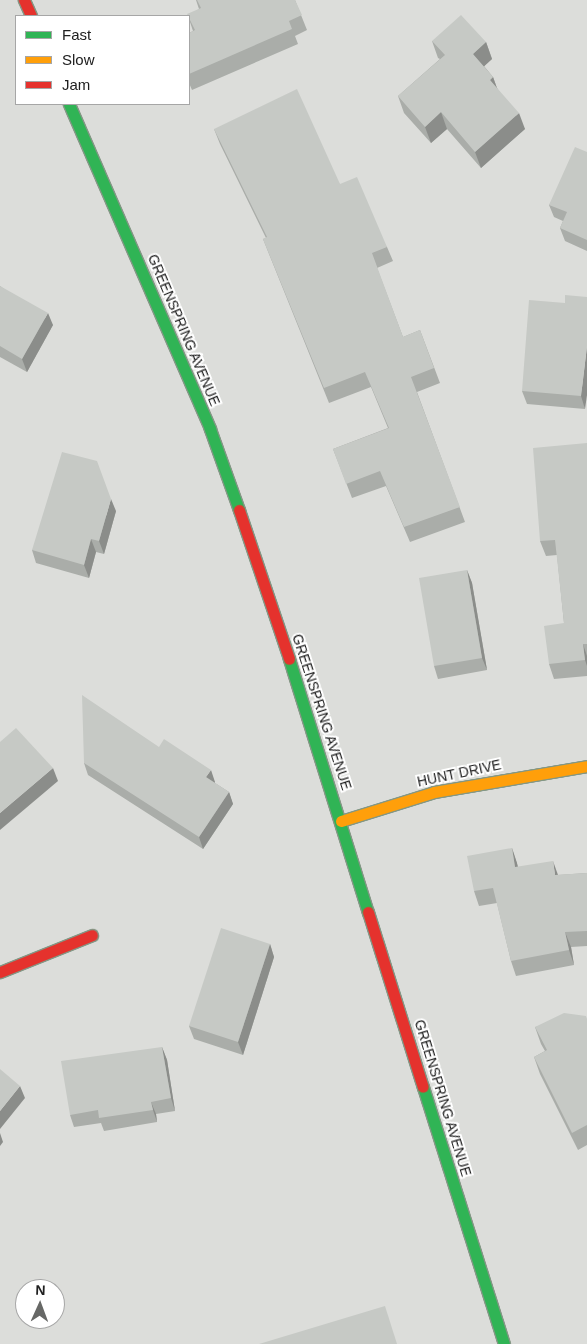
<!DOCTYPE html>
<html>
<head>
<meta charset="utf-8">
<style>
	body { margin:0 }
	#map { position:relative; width:587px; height:1344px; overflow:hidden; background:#ebeee9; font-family:Helvetica,sans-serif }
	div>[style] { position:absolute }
	.residential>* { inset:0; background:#dcddda }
	.roads { filter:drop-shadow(1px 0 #839785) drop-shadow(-1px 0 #839785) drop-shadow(0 1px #839785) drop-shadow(0 -1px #839785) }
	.fast>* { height:11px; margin:-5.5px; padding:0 5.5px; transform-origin:5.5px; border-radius:5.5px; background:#30b455 }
	.slow>* { height:11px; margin:-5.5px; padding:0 5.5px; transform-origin:5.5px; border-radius:5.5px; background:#ff9f0a }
	.jam>* { height:11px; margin:-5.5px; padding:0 5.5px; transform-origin:5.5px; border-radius:5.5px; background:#e5322d }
	.wall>* { inset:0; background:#aaada9 }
	.shaded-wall>* { inset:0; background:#8b8d8a }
	.building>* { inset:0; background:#c6c9c5 }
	span { translate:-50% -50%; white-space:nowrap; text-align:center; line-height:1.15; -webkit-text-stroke:4px #fff; paint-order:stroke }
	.street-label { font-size:14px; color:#202020 }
	.legend { position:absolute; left:15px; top:15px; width:175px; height:90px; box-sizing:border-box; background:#fff; border:1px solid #a6a6a6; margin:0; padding:6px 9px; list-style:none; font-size:15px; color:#202020 }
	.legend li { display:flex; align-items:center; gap:10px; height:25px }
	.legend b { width:25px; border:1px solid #a6a6a6 }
	.north { position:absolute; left:15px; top:1279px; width:50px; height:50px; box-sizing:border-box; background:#fff; border:1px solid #a6a6a6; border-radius:50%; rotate:2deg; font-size:14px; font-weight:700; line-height:20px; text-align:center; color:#202020 }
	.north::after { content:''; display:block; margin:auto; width:18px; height:22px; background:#676866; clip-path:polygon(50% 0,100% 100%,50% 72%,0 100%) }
</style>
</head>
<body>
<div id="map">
	<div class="residential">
		<i style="clip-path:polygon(evenodd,0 0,587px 0,587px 1344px,0 1344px,0 0,16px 16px,189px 16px,189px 104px,16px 104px,16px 16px,0 0,25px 1289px,55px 1289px,55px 1319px,25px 1319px,25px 1289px)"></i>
	</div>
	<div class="roads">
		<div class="fast">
			<i style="left:69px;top:104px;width:354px;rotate:66.5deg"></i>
			<i style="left:210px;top:429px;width:86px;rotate:70.3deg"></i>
			<i style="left:289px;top:659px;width:265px;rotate:72.7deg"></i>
			<i style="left:423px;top:1087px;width:269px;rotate:72.5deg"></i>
		</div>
		<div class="slow">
			<i style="left:341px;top:821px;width:97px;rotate:-17.3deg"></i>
			<i style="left:434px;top:792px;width:155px;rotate:-9.6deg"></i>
		</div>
		<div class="jam">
			<i style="left:24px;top:0;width:17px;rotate:66deg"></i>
			<i style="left:239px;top:510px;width:157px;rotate:71.4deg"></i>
			<i style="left:368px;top:912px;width:183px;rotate:72.6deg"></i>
			<i style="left:0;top:972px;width:99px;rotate:-21.9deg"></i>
		</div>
	</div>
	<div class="wall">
		<i style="clip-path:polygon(196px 0,295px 0,307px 30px,295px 36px,298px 44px,192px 90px,189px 83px,189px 33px,193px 31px,189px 19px,189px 16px,199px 9px)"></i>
		<i style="clip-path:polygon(432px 41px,486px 42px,492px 59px,484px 66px,493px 77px,497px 88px,525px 129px,481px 168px,447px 129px,431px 143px,404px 113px,398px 96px,440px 59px,438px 58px)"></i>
		<i style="clip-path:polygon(214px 129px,340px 184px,387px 247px,393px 261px,377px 268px,403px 337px,420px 330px,440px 383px,417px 392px,465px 522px,410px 542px,386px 486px,352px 498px,333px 449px,388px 428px,371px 387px,329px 403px,269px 254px,263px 239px,266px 238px,220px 144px)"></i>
		<i style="clip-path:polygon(587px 152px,587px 251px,565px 241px,560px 228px,563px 221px,554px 217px,549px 205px)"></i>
		<i style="clip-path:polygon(0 286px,53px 325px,27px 372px,0 357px)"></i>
		<i style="clip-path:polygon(565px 303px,585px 409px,527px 404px,522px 391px)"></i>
		<i style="clip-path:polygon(587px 443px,587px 676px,554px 679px,549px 664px,564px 623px,557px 555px,546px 556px,540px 541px)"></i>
		<i style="clip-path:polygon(116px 511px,104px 554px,96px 552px,89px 578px,36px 563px,32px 550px)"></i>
		<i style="clip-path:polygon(467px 570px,472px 583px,487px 670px,438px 679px,434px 666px)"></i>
		<i style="clip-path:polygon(159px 747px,215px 782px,215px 783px,229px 792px,233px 804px,203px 849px,88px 775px,84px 763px)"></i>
		<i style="clip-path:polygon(512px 848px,518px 867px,558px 875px,587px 873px,587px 946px,571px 947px,574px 965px,516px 976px,511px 961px,497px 903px,479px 906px,474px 891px)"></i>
		<i style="clip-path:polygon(270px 944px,274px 957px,243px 1055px,194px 1039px,189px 1026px)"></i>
		<i style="clip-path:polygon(587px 1019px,587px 1145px,578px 1150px,540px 1074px,534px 1057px,545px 1051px,541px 1044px,535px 1027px)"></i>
		<i style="clip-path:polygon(162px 1047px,167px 1060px,175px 1111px,156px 1114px,157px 1122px,104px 1131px,101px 1123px,74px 1127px,70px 1115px)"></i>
	</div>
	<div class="shaded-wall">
		<i style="clip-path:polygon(486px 42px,492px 59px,479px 71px,473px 54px)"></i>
		<i style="clip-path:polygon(493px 77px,499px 94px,490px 80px)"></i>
		<i style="clip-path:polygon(441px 112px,447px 129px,431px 143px,425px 127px)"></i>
		<i style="clip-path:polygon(519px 113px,525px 129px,481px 168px,475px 152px)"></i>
		<i style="clip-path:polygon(48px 313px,53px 325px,27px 372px,22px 359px)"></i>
		<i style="clip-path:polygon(587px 346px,587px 395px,585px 409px,581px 396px)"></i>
		<i style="clip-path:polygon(111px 499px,116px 511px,104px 554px,99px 541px)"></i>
		<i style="clip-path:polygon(91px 539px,96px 552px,89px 578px,84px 565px)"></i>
		<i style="clip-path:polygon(467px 570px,472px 583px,487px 670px,482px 658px)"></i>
		<i style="clip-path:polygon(583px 644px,587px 656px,587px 666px,585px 660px)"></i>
		<i style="clip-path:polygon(53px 768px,58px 781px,0 830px,0 813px)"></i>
		<i style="clip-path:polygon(211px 770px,215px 782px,210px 789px,206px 777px)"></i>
		<i style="clip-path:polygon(229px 792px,233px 804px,203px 849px,199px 837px)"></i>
		<i style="clip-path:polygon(512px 848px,517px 863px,521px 882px,515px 867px)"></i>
		<i style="clip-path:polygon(553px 861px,558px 875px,555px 875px)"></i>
		<i style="clip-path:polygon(565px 932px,571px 947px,574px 965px,569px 950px)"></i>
		<i style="clip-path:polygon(270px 944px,274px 957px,243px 1055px,238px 1042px)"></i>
		<i style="clip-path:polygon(162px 1047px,167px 1060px,175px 1111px,171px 1098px)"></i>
		<i style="clip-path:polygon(20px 1086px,25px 1098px,0 1129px,0 1111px)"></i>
		<i style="clip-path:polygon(151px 1102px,156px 1114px,157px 1122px,153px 1110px)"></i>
		<i style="clip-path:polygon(0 1133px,3px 1142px,0 1146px)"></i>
	</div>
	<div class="building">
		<i style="clip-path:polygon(197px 0,295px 0,302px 15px,289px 21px,292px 29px,189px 74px,189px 33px,195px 30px,189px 18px,189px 16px,188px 16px,187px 14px,201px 8px)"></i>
		<i style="clip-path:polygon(461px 15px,486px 42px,473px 54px,493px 77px,490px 80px,519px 113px,475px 152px,441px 112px,425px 127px,398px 96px,445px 55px,432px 41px)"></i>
		<i style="clip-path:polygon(297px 89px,340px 184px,357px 177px,387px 247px,372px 253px,403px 337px,420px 330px,434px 368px,411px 377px,460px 507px,404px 527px,380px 471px,346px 484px,333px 449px,389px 428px,365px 372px,324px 388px,263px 239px,267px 237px,214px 129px)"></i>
		<i style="clip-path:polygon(575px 147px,587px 152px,587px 240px,560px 228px,567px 212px,549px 205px)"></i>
		<i style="clip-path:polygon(0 286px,48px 313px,22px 359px,0 346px)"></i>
		<i style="clip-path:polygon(565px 295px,587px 297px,587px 346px,581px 396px,522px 391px,529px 300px,565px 303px)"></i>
		<i style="clip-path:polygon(587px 443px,587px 644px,583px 644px,585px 660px,549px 664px,544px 626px,564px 623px,555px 540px,540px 541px,533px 448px)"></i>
		<i style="clip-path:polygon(62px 452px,97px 461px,111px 499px,99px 541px,91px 539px,84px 565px,32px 550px)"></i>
		<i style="clip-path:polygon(467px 570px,482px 658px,434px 666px,419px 578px)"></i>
		<i style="clip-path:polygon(82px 695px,159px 747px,164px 739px,211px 770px,206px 777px,229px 792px,199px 837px,84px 763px)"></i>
		<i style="clip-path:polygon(16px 728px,53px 768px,0 813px,0 742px)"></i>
		<i style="clip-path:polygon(512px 848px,515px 867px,553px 861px,555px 875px,587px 873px,587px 931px,565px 932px,569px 950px,511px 961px,493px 888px,474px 891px,467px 856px)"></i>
		<i style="clip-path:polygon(221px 928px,270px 944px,238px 1042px,189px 1026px)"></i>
		<i style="clip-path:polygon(564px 1013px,586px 1016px,587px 1019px,587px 1125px,572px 1133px,534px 1057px,547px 1050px,535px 1027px)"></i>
		<i style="clip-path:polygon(162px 1047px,171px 1098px,151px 1102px,153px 1110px,99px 1118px,98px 1110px,70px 1115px,61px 1061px)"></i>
		<i style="clip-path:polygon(0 1069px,20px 1086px,0 1111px)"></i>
		<i style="clip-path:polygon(385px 1306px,397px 1344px,259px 1344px)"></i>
	</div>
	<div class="street-label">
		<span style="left:184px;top:330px;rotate:67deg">GREENSPRING AVENUE</span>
		<span style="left:322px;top:712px;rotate:72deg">GREENSPRING AVENUE</span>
		<span style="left:459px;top:773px;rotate:-12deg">HUNT DRIVE</span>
		<span style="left:443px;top:1098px;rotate:73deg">GREENSPRING AVENUE</span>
	</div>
	<ul class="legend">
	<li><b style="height:6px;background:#30b455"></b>Fast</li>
	<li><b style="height:6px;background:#ff9f0a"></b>Slow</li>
	<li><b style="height:6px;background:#e5322d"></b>Jam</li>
	</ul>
	<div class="north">N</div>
</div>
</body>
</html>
